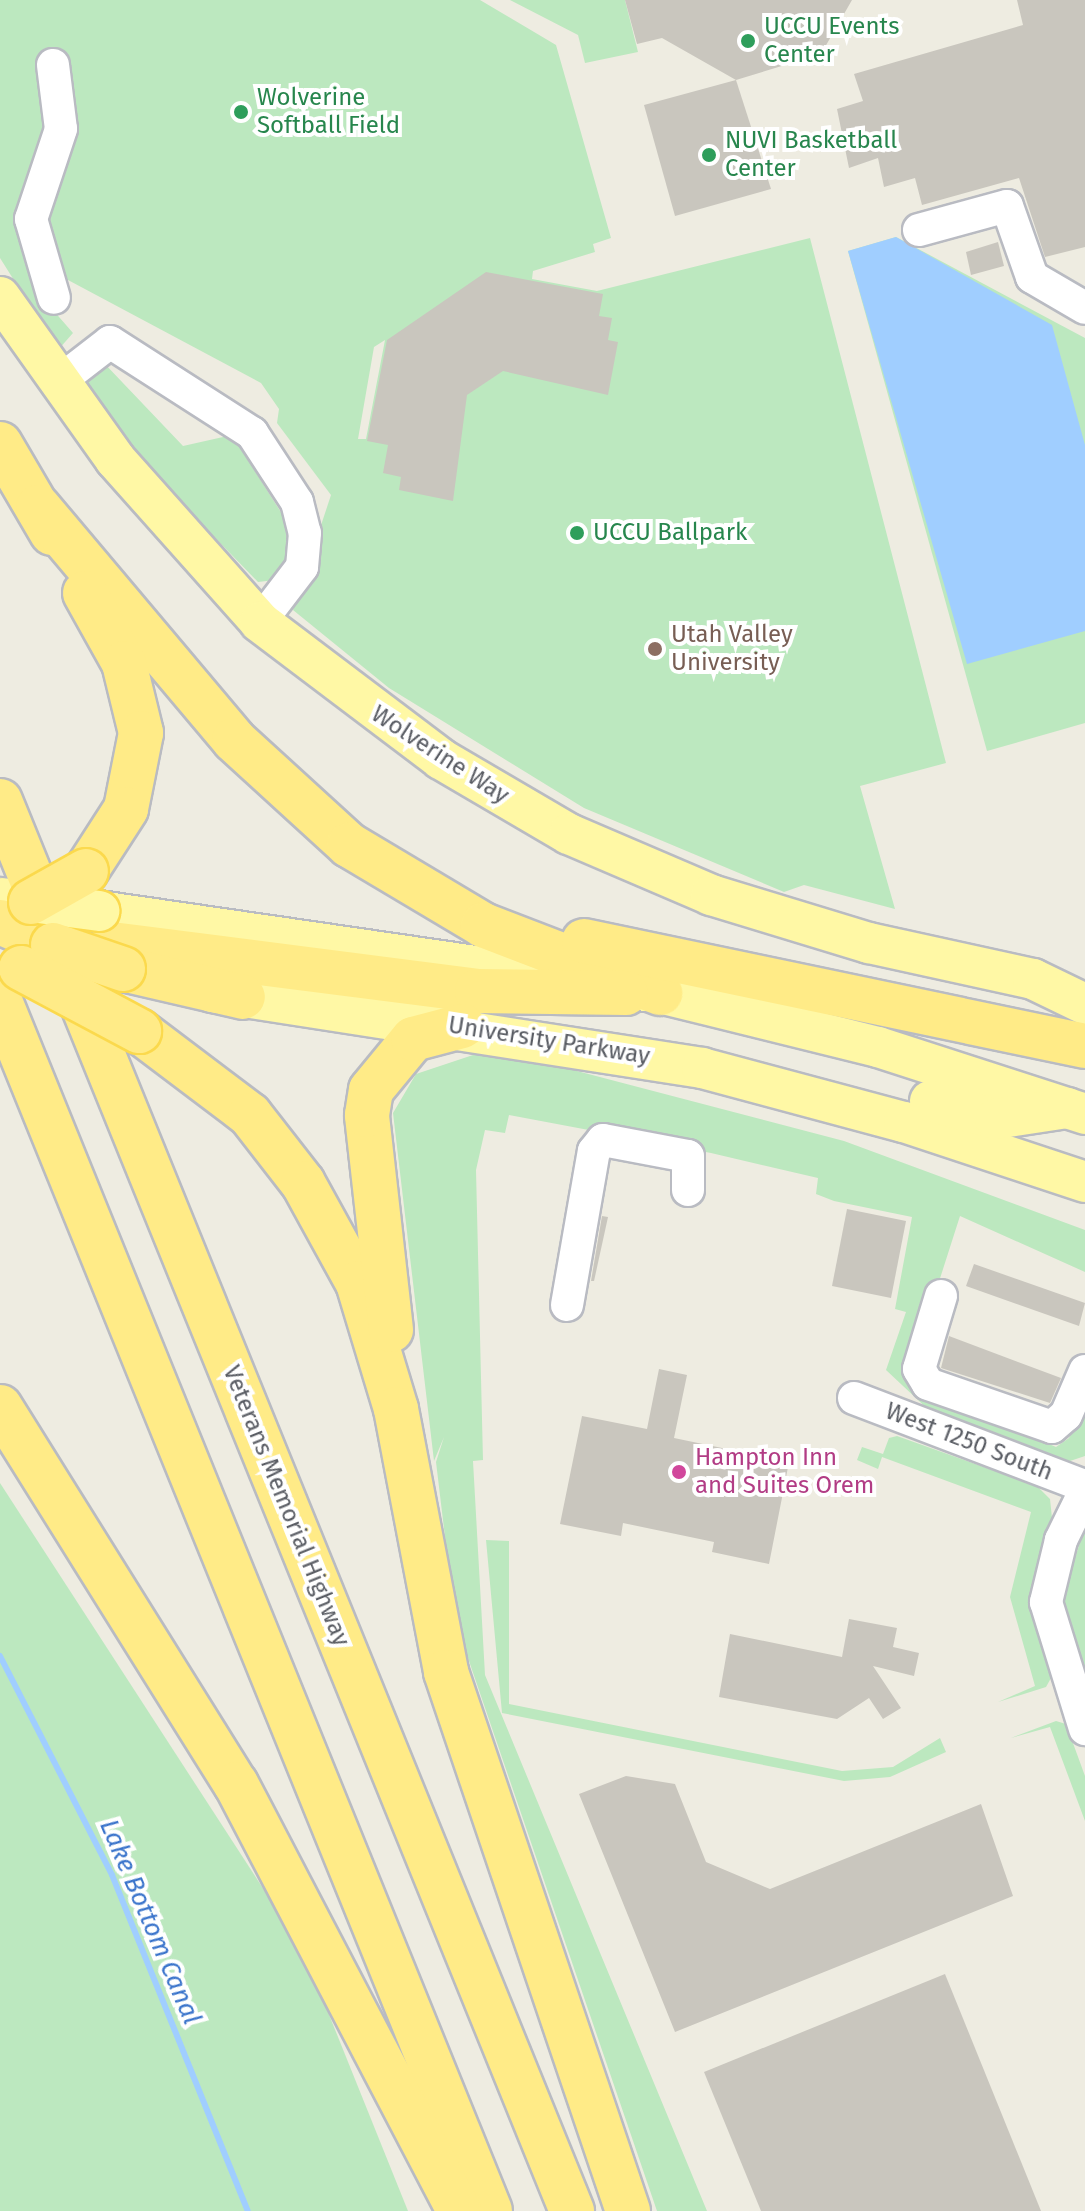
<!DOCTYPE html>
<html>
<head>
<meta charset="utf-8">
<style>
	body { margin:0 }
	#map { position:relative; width:1085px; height:2211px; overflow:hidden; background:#eeece1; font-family:"Fira Sans",sans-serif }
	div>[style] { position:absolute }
	.green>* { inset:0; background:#bce8bf }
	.water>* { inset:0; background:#a0ceff }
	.stream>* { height:6px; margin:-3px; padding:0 3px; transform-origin:3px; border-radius:3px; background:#a0ceff }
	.building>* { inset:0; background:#c9c6be }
	.roads { filter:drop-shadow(2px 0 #b9bbc2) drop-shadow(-2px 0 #b9bbc2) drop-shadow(0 2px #b9bbc2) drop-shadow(0 -2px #b9bbc2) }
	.minor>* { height:32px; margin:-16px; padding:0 16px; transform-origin:16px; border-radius:16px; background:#fff }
	.major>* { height:40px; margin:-20px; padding:0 20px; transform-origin:20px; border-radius:20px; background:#fff8a5 }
	.highway>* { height:44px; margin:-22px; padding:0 22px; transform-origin:22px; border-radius:22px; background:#ffeb87 }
	.bridges { filter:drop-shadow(2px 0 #fbd94d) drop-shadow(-2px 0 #fbd94d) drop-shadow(0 2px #fbd94d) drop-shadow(0 -2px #fbd94d) }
	.major-bridge>* { height:40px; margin:-20px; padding:0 20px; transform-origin:20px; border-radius:20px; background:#fff8a5 }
	.highway-bridge>* { height:44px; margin:-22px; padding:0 22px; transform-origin:22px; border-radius:22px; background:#ffeb87 }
	.dots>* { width:22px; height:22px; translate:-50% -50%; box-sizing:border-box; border:4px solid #fff; border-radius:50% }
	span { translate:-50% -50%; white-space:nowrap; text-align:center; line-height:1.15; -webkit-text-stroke:8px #fff; paint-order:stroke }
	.leisure-label { font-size:24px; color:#27864d }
	.left { translate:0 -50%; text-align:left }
	.education-label { font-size:24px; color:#785e54 }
	.street-label { font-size:24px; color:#5a5d64 }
	.hotel-label { font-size:24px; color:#b23c85 }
	.water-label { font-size:26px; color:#3a74cb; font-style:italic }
</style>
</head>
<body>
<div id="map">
	<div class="green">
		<i style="clip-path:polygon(evenodd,0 0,480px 0,556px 45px,611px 238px,593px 244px,595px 252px,533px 271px,532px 279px,597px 291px,810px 238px,946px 763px,860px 786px,895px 909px,804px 885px,784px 892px,584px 808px,389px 688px,293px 610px,331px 495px,277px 423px,279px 409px,261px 383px,68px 280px,46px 302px,73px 333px,58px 350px,0 258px,0 0,385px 340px,366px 439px,358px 439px,374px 347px,385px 340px)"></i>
		<i style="clip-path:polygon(510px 0,625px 0,638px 52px,585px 63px,578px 35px)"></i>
		<i style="clip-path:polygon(896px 237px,1085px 338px,1085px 723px,987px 751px,848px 251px)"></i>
		<i style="clip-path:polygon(103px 362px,183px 446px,232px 435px,284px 517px,289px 556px,275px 580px,258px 582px,133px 453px,78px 381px)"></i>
		<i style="clip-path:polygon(479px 1053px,554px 1065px,844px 1141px,1085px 1230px,1085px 1272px,960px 1216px,911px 1369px,921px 1389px,1056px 1447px,1069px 1438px,1085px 1398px,1085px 1456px,1064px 1463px,934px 1415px,886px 1370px,906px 1312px,895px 1309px,912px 1217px,834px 1201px,816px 1194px,818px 1178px,711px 1153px,509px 1115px,505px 1133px,485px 1130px,476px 1170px,483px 1460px,473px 1461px,485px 1675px,707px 2211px,657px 2211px,455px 1620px,436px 1462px,444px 1437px,434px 1461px,393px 1113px,416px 1074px)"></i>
		<i style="clip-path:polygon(897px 1436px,1037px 1486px,1050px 1499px,1052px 1518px,1029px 1600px,1051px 1678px,1046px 1687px,998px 1702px,1035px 1686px,1010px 1597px,1031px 1512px,882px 1457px,878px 1469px,857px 1460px,862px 1447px,883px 1454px,889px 1438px)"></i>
		<i style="clip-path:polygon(0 1483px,303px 1950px,408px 2211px,0 2211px)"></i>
		<i style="clip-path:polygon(1085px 1526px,1085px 1668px,1062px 1600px)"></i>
		<i style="clip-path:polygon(486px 1540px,509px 1541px,509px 1704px,842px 1771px,893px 1767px,940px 1738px,946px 1752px,890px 1777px,844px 1781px,502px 1713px)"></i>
		<i style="clip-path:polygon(1056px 1721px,1066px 1724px,1085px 1776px,1085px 1821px,1050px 1727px,1011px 1738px)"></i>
	</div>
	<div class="water">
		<i style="clip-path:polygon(896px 237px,1052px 325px,1085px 445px,1085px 631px,967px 664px,848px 251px)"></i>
	</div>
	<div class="stream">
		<i style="left:0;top:1656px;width:246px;rotate:62.9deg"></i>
		<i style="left:112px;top:1875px;width:362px;rotate:68deg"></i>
	</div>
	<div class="building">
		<i style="clip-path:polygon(625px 0,852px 0,821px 54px,736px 80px,662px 38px,637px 44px)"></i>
		<i style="clip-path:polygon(1017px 0,1085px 0,1085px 247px,1045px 257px,1019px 178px,922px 205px,915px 178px,884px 187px,878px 158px,849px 168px,837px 109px,863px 101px,854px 74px,1023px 25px)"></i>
		<i style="clip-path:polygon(736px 80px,771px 189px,675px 216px,644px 105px)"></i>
		<i style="clip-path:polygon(998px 242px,1004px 266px,971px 275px,966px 252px)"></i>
		<i style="clip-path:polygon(486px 272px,603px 294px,599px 316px,612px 318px,608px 340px,618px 342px,608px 395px,503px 371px,467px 395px,453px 501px,399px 490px,401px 477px,383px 473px,388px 445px,367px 441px,387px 340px)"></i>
		<i style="clip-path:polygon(847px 1209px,906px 1221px,891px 1298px,832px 1286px)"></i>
		<i style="clip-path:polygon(602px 1216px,608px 1217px,594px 1281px,591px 1281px)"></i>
		<i style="clip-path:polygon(974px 1264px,1085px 1303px,1079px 1326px,966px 1286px)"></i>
		<i style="clip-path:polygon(949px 1336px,1061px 1378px,1050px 1403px,941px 1368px)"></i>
		<i style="clip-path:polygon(659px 1369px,687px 1375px,674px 1438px,789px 1462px,769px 1564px,712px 1552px,714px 1542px,623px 1523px,621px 1536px,560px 1524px,582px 1416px,647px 1429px)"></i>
		<i style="clip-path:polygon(849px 1619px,897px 1628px,893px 1647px,919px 1653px,914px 1676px,873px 1666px,901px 1708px,883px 1719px,869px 1698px,837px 1719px,719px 1697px,730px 1634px,842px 1657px)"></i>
		<i style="clip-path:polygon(626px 1776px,675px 1784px,706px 1862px,770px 1889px,981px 1804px,1013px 1896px,675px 2032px,579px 1794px)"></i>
		<i style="clip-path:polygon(945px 1974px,1041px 2211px,761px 2211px,704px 2072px)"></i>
	</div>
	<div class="roads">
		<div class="minor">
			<i style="left:53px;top:65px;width:64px;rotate:82.9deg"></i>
			<i style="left:61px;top:129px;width:95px;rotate:108.4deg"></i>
			<i style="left:31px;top:219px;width:82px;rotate:73.8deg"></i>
			<i style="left:919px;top:230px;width:91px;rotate:-15.3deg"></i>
			<i style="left:1007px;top:206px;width:75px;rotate:70.6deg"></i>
			<i style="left:1032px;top:277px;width:61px;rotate:30.3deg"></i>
			<i style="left:57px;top:383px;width:67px;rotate:-37.7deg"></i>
			<i style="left:110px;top:342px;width:169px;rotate:32.7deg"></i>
			<i style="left:252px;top:433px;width:82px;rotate:56.9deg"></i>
			<i style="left:297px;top:502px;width:32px;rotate:76deg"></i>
			<i style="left:305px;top:533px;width:34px;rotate:95deg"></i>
			<i style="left:302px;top:567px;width:69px;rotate:127.4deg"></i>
			<i style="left:941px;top:1296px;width:76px;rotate:106.8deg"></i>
			<i style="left:919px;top:1369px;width:17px;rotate:59deg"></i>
			<i style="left:928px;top:1384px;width:131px;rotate:19.1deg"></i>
			<i style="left:1052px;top:1427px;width:18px;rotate:-41deg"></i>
			<i style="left:1066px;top:1415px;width:48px;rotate:-66.6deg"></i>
			<i style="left:567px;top:1305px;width:156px;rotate:-80.1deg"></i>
			<i style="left:594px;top:1151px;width:14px;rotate:-51deg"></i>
			<i style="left:603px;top:1140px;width:86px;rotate:10.7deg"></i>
			<i style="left:688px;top:1156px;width:34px;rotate:90deg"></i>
			<i style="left:854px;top:1398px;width:247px;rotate:20.9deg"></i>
			<i style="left:1085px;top:1491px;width:55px;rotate:116.1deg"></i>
			<i style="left:1061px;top:1540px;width:64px;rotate:103.6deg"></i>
			<i style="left:1046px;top:1602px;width:133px;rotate:72.9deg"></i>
		</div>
		<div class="major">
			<i style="left:0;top:297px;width:199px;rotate:54.6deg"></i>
			<i style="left:115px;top:459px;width:218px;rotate:48.3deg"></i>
			<i style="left:260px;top:622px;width:227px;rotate:37.1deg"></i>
			<i style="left:441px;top:759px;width:148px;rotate:30.4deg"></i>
			<i style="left:569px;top:834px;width:155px;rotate:23.2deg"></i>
			<i style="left:711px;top:895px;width:165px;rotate:16.9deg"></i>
			<i style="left:869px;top:943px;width:168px;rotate:12.4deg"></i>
			<i style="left:1033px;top:979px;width:58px;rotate:25.7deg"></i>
			<i style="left:0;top:898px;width:31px;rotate:7deg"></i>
			<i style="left:99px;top:911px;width:567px;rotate:8.32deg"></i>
			<i style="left:660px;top:993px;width:225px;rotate:13.9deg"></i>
			<i style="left:878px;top:1047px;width:218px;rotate:17.9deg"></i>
			<i style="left:212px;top:992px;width:496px;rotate:8.8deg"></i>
			<i style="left:702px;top:1068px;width:209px;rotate:15deg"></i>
			<i style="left:904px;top:1122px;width:191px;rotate:18.3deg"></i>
			<i style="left:930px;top:1101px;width:67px;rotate:15.5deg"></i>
			<i style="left:995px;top:1119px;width:73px;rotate:-8.7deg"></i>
		</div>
		<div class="highway">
			<i style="left:0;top:444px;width:103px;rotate:59.7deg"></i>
			<i style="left:38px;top:507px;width:304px;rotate:49.9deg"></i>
			<i style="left:234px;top:740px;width:156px;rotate:42.4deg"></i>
			<i style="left:349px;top:845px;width:156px;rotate:30.8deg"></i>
			<i style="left:483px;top:925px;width:190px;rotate:21deg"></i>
			<i style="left:85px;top:593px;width:80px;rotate:60.9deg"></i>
			<i style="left:124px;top:663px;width:72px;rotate:76.3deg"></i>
			<i style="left:141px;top:733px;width:77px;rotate:101.2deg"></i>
			<i style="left:126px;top:809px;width:74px;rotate:122.8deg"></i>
			<i style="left:0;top:801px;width:1522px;rotate:67.92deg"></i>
			<i style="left:0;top:922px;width:58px;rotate:23.5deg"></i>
			<i style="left:584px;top:941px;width:512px;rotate:11.84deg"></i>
			<i style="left:112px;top:944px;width:368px;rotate:7.3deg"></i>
			<i style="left:477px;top:991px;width:149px;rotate:0.8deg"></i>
			<i style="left:123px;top:969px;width:123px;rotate:13.1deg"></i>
			<i style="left:0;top:1001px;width:1305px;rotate:67.95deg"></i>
			<i style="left:139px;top:1031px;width:139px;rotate:37.1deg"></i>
			<i style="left:250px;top:1115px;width:86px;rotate:52.1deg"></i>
			<i style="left:303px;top:1183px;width:114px;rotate:61.2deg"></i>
			<i style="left:358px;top:1283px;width:132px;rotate:73.2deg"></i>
			<i style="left:396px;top:1409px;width:268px;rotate:79.2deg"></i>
			<i style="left:446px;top:1672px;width:569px;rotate:71.34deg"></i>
			<i style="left:391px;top:1330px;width:216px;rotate:-96.4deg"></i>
			<i style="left:367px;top:1115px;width:25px;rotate:-81deg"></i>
			<i style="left:371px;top:1090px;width:66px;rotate:-50.5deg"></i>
			<i style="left:413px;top:1039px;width:51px;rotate:-14.9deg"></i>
			<i style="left:0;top:1407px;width:445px;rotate:58deg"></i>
			<i style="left:236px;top:1784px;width:482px;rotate:62.4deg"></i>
		</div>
	</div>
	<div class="bridges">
		<div class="major-bridge">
			<i style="left:31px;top:902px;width:69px;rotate:7.5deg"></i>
		</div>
		<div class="highway-bridge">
			<i style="left:31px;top:902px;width:63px;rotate:-29.4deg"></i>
			<i style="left:53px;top:945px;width:74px;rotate:18.9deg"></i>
			<i style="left:21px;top:968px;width:134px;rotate:28.1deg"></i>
		</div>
	</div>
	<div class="dots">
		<i style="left:748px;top:41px;background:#2e9e5b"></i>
		<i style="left:241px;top:112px;background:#2e9e5b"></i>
		<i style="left:709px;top:155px;background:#2e9e5b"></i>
		<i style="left:577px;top:533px;background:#2e9e5b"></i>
		<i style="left:655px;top:649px;background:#8d6e63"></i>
		<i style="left:679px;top:1472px;background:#d1479c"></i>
	</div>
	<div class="leisure-label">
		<span class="left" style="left:764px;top:41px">UCCU Events<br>Center</span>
		<span class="left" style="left:257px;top:112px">Wolverine<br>Softball Field</span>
		<span class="left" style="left:725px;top:155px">NUVI Basketball<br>Center</span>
		<span class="left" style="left:593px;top:533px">UCCU Ballpark</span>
	</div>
	<div class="education-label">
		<span class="left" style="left:671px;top:649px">Utah Valley<br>University</span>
	</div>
	<div class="street-label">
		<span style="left:440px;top:755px;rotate:33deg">Wolverine Way</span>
		<span style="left:549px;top:1041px;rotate:9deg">University Parkway</span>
		<span style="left:969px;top:1442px;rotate:21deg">West 1250 South</span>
		<span style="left:286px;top:1506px;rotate:68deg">Veterans Memorial Highway</span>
	</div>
	<div class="hotel-label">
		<span class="left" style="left:695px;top:1472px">Hampton Inn<br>and Suites Orem</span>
	</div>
	<div class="water-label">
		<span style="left:150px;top:1922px;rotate:67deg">Lake Bottom Canal</span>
	</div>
</div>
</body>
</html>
